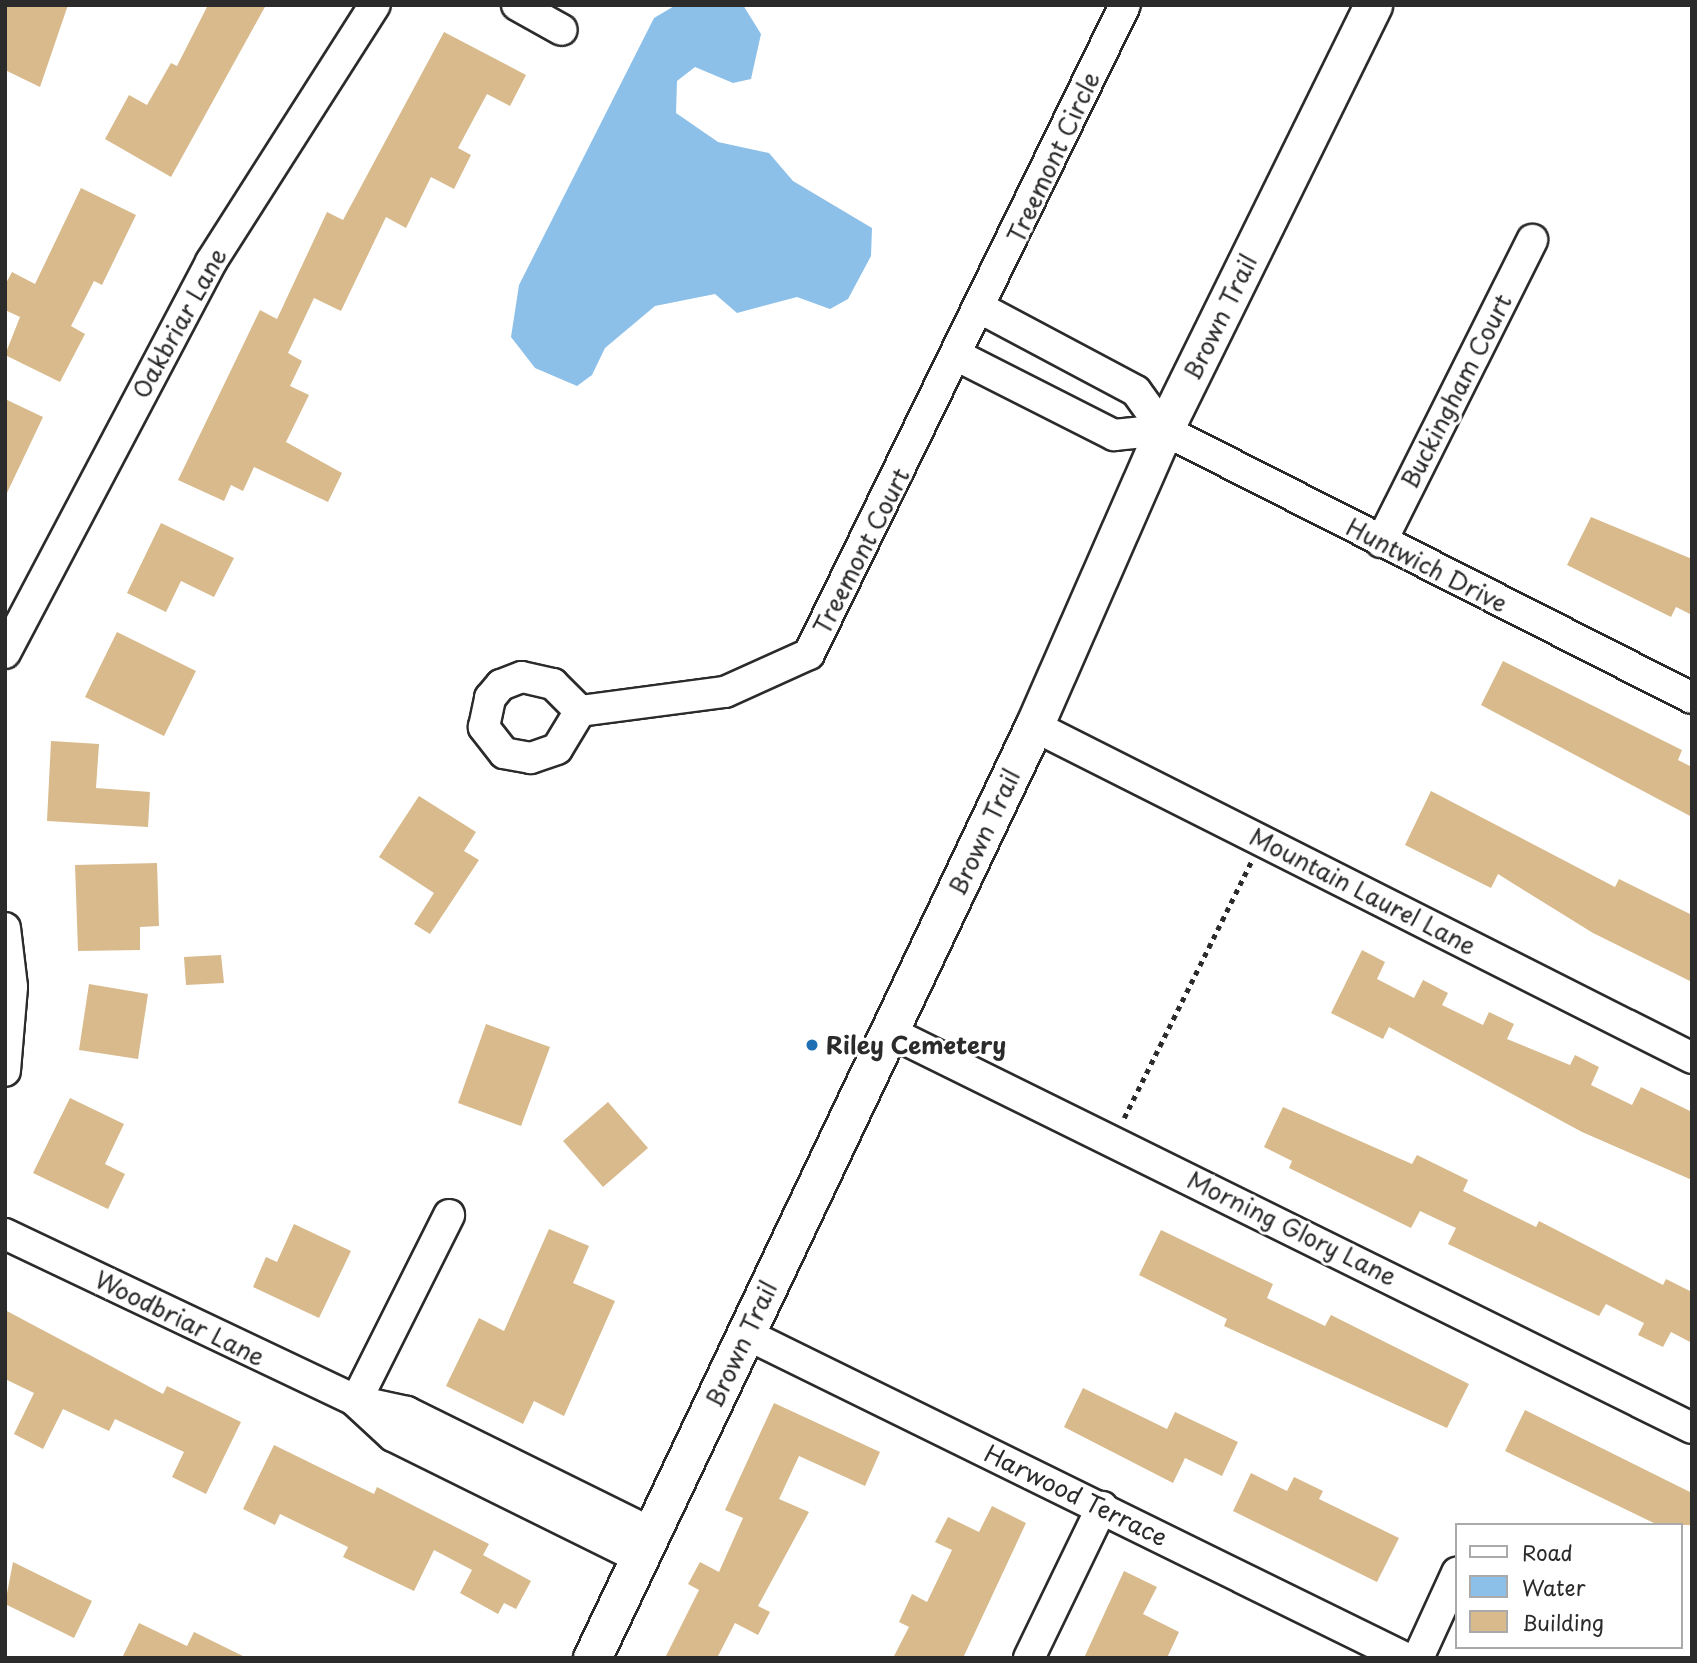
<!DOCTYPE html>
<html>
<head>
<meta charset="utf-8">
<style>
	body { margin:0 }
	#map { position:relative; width:1697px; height:1663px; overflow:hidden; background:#fff; font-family:"Playpen Sans",sans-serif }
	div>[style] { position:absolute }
	.water>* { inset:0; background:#8dc0e9 }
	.building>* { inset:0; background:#d8ba8c }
	.path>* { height:4.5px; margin-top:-2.25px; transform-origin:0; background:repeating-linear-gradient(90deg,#2b2b2b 0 5px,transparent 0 10px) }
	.roads { filter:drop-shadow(2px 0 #2b2b2b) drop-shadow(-2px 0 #2b2b2b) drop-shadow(0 2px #2b2b2b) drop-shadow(0 -2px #2b2b2b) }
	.minor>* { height:30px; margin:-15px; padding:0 15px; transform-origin:15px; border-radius:15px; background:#fff }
	.tertiary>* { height:37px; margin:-18.5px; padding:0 18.5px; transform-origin:18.5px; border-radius:18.5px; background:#fff }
	.dots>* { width:19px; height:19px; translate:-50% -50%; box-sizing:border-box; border:4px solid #fff; border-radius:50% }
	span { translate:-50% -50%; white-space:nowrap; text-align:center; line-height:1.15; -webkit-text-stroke:6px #fff; paint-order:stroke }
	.street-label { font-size:24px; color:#2b2b2b }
	.poi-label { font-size:24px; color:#2b2b2b; font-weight:700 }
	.left { translate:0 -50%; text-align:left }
	.frame { position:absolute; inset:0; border:7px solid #2b2b2b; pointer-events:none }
	.legend { position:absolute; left:1455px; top:1523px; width:228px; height:126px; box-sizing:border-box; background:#fff; border:2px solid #aaa; margin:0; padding:9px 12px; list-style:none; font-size:21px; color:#2b2b2b }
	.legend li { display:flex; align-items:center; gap:14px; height:35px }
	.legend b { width:35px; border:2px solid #aaa }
</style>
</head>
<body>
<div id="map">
	<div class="water">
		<i style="clip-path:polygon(676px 5px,743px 5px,761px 34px,751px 79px,733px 83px,695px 67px,677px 81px,676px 113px,718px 142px,769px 153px,793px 181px,872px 228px,871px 256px,848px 299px,830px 309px,797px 297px,737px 313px,715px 294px,655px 306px,605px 348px,592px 375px,577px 386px,535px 368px,511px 337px,519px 285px,654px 18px)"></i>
	</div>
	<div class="building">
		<i style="clip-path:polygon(5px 5px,68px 5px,40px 87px,5px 70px)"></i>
		<i style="clip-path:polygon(208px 5px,266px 5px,171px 177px,105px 139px,129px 95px,147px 105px,171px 63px,177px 66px)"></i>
		<i style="clip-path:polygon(444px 32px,526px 75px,510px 106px,487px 94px,458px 148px,471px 155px,454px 189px,431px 177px,406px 228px,386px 217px,341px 311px,314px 298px,288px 353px,302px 361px,290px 386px,309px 395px,286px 442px,342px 473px,328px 502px,254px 467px,243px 491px,231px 485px,224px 501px,178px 480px,260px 310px,277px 319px,327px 212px,343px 220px)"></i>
		<i style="clip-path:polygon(81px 188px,136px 215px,102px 285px,94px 281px,71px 326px,85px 334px,60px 382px,5px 355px,20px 317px,5px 310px,5px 285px,12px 272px,35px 284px)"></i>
		<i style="clip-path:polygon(5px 399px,43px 417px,5px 497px)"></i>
		<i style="clip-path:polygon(1591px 517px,1692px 559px,1692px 615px,1676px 607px,1671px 617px,1567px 565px)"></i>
		<i style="clip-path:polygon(161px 523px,234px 558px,214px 597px,181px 581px,166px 612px,127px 593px)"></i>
		<i style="clip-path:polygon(117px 632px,196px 671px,164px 736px,85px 697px)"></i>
		<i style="clip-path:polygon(1503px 661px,1682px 750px,1678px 760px,1692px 767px,1692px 817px,1481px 705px)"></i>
		<i style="clip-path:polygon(51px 741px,99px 744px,96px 788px,150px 792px,148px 827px,47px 821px)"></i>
		<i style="clip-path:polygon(1431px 791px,1615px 887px,1619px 879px,1692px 915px,1692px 982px,1593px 933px,1498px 874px,1491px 888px,1405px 845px)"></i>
		<i style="clip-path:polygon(419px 796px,476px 832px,464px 851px,479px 860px,430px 934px,414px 924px,434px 893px,379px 857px)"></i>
		<i style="clip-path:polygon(157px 863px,159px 926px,140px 927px,140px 950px,78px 951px,75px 865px)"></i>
		<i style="clip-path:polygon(1362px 950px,1385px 962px,1377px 979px,1414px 998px,1423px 980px,1448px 993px,1442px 1005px,1483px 1025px,1489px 1012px,1514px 1024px,1507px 1039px,1570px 1065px,1575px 1055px,1599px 1067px,1591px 1085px,1632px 1105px,1641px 1087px,1692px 1112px,1692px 1180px,1582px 1132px,1389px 1027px,1383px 1039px,1331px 1013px)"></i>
		<i style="clip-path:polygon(221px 955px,224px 983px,186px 985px,184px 957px)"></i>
		<i style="clip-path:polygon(89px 984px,148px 994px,138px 1059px,79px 1050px)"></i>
		<i style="clip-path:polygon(486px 1024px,550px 1047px,521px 1126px,458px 1103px)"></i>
		<i style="clip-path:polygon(70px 1098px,124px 1124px,105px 1164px,125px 1174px,108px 1209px,33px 1173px)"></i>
		<i style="clip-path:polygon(608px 1102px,648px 1148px,603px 1187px,563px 1141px)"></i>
		<i style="clip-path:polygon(1283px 1107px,1412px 1164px,1417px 1155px,1468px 1180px,1463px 1191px,1536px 1227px,1539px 1221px,1663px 1285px,1666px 1279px,1692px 1292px,1692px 1343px,1671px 1332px,1663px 1347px,1638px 1335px,1644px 1323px,1606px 1304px,1599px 1316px,1448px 1244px,1456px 1228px,1420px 1211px,1411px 1228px,1289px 1168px,1292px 1161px,1264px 1147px)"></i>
		<i style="clip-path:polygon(294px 1224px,351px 1251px,319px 1318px,253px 1287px,266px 1257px,277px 1262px)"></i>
		<i style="clip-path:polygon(549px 1229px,589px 1246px,573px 1283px,615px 1301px,564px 1416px,534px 1401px,523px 1424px,446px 1386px,479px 1318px,504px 1331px)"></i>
		<i style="clip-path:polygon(1161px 1230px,1273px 1284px,1267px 1298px,1325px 1326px,1331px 1315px,1469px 1384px,1447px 1428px,1224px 1326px,1227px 1319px,1139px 1275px)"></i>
		<i style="clip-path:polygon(5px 1310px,163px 1394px,167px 1386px,241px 1422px,206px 1494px,172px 1477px,184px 1452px,115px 1419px,109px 1431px,63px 1409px,43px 1449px,14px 1434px,34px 1393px,5px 1379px)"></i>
		<i style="clip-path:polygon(1083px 1388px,1167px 1429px,1175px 1412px,1238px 1442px,1222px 1476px,1185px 1458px,1173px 1483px,1064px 1427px)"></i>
		<i style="clip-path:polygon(774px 1403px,880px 1452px,865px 1486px,799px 1456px,779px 1499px,809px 1512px,758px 1606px,770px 1612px,758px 1635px,735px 1623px,717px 1658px,665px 1658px,699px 1590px,688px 1584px,700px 1562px,719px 1572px,743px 1518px,725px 1510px)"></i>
		<i style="clip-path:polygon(1525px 1410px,1692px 1493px,1692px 1525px,1658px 1525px,1505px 1451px)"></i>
		<i style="clip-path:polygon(274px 1445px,374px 1494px,377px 1487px,489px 1544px,483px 1555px,531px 1581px,516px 1609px,504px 1603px,498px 1614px,460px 1593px,472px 1570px,434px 1550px,414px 1591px,343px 1557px,348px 1547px,280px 1514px,275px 1525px,243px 1509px)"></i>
		<i style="clip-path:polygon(1251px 1473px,1287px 1491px,1294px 1477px,1323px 1491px,1319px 1499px,1399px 1538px,1377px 1582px,1233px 1511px)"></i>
		<i style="clip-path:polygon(992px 1506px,1026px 1523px,963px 1658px,893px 1658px,909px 1627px,899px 1622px,912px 1594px,927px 1602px,952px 1550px,935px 1542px,948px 1517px,979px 1532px)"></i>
		<i style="clip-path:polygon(13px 1562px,92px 1601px,74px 1638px,5px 1604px)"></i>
		<i style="clip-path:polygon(1124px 1571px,1157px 1587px,1143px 1614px,1179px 1632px,1167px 1658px,1084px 1658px)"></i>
		<i style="clip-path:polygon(139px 1623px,187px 1646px,194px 1632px,247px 1658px,122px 1658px)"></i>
	</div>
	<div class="path">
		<i style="left:1124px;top:1118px;width:286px;rotate:-63.6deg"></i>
	</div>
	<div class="roads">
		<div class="minor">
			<i style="left:517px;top:5px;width:51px;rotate:29.1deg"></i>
			<i style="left:982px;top:309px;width:174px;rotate:28deg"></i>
			<i style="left:1136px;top:391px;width:48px;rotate:54.3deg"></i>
			<i style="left:1164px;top:430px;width:592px;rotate:26.91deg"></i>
			<i style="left:958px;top:356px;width:175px;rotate:26.9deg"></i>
			<i style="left:1114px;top:435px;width:50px;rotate:-5.7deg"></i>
			<i style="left:1381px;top:542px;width:338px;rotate:-63.4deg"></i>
			<i style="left:5px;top:653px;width:442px;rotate:-62.2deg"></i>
			<i style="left:211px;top:262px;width:305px;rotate:-57.5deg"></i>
			<i style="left:522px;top:677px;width:32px;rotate:13deg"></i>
			<i style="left:553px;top:684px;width:38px;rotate:45deg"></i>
			<i style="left:580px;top:711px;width:44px;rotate:121.2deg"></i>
			<i style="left:557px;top:749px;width:28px;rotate:161deg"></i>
			<i style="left:531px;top:758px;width:27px;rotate:-170deg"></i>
			<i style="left:504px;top:753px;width:33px;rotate:-128deg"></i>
			<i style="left:484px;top:727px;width:30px;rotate:-78deg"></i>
			<i style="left:490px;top:698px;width:17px;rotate:-50deg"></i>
			<i style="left:501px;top:685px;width:22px;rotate:-21deg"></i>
			<i style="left:580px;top:711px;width:146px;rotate:-7.5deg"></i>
			<i style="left:725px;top:692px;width:92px;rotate:-24.3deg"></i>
			<i style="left:809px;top:654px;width:722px;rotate:-64.04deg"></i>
			<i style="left:1034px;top:726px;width:737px;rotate:26.77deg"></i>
			<i style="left:5px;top:928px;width:59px;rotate:83.2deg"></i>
			<i style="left:12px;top:987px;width:84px;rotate:94.8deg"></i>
			<i style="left:890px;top:1032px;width:894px;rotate:26.28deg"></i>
			<i style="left:5px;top:1234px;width:389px;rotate:25.4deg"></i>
			<i style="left:356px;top:1401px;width:52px;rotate:12.2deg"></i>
			<i style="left:407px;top:1412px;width:273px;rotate:26.3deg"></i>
			<i style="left:746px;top:1334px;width:734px;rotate:26.18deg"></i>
			<i style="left:356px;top:1401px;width:208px;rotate:-63.4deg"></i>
			<i style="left:356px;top:1402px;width:50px;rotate:42.6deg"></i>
			<i style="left:393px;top:1436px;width:275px;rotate:26.3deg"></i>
			<i style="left:1029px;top:1658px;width:168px;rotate:-64.2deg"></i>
			<i style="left:1418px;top:1658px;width:94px;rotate:-65.4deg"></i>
		</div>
		<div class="tertiary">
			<i style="left:592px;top:1658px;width:1031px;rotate:-64.63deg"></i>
			<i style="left:1034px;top:726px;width:323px;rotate:-66.3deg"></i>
			<i style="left:1164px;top:430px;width:474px;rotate:-63.8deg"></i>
		</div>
	</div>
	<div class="dots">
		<i style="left:812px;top:1045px;background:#1f6fb2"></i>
	</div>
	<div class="street-label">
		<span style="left:1053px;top:157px;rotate:-65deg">Treemont Circle</span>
		<span style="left:1220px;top:317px;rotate:-64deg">Brown Trail</span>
		<span style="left:179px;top:323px;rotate:-61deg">Oakbriar Lane</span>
		<span style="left:1456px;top:391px;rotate:-63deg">Buckingham Court</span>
		<span style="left:861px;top:551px;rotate:-63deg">Treemont Court</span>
		<span style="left:1427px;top:565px;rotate:27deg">Huntwich Drive</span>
		<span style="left:984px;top:832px;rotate:-65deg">Brown Trail</span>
		<span style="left:1363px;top:891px;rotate:27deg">Mountain Laurel Lane</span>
		<span style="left:1292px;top:1228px;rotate:26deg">Morning Glory Lane</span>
		<span style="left:180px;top:1318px;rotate:26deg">Woodbriar Lane</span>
		<span style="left:741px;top:1344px;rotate:-65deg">Brown Trail</span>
		<span style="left:1076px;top:1495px;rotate:26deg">Harwood Terrace</span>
	</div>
	<div class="poi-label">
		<span class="left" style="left:826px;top:1045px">Riley Cemetery</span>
	</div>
	<div class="frame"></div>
	<ul class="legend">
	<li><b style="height:9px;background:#fff"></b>Road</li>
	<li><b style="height:19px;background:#8dc0e9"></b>Water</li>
	<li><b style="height:19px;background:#d8ba8c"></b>Building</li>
	</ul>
</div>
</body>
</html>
